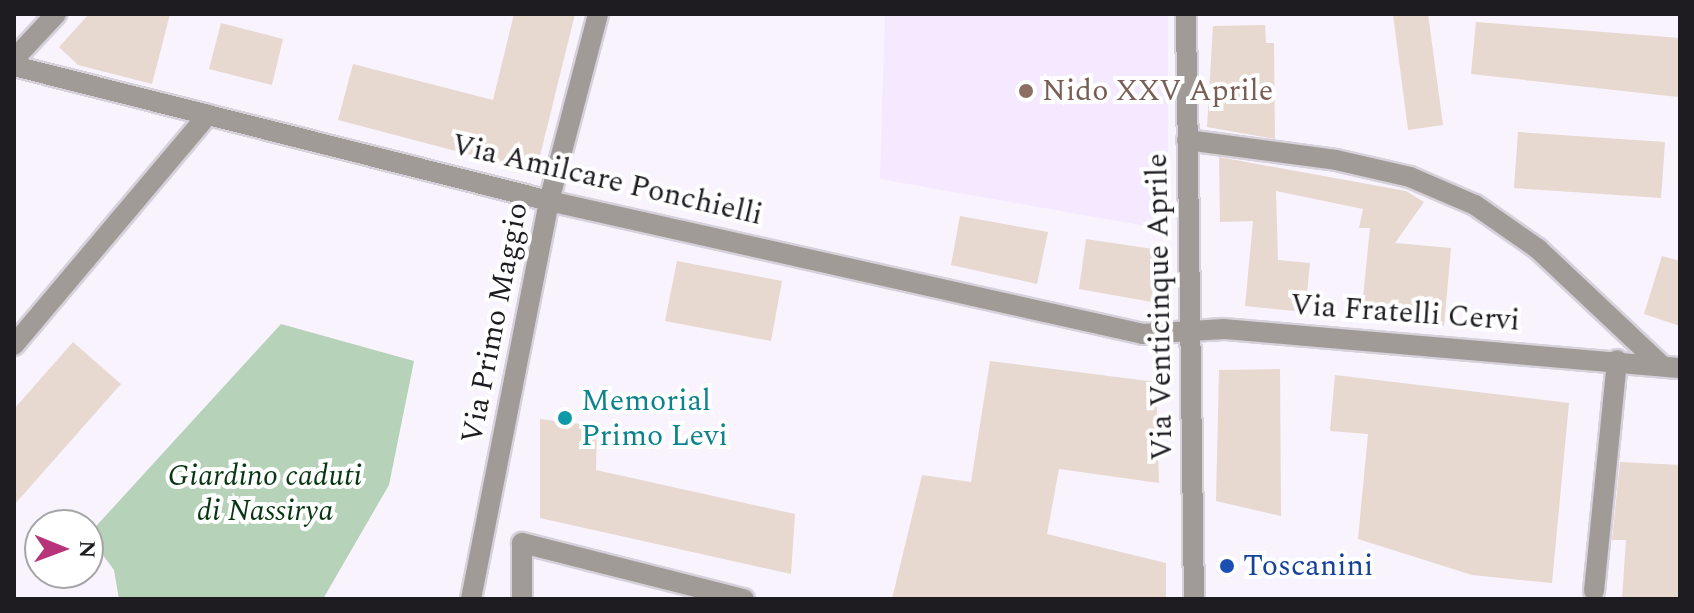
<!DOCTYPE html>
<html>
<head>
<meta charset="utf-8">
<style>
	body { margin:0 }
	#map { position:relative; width:1694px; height:613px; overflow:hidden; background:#f9f3fe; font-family:Spectral,serif }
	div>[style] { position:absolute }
	.built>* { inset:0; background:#f4e9fe }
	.green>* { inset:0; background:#b6d2b8 }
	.building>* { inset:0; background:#e7d8d0 }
	.roads { filter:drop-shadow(2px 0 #d6d1db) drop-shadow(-2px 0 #d6d1db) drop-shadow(0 2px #d6d1db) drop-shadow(0 -2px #d6d1db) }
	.minor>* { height:20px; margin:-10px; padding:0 10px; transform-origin:10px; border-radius:10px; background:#a19b97 }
	.tertiary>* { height:20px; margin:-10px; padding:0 10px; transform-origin:10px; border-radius:10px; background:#a19b97 }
	.dots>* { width:22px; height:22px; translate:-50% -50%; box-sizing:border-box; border:4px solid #fff; border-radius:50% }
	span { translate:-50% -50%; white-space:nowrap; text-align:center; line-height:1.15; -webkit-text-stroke:8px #fff; paint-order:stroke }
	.education-label { font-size:30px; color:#785e54 }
	.left { translate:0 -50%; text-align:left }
	.street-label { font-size:30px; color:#1e1c21 }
	.culture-label { font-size:30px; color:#0d838f }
	.park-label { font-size:30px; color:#083612; font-style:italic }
	.transit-label { font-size:30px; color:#164399 }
	.frame { position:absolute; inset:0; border:16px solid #1e1c21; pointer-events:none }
	.north { position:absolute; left:24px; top:509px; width:80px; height:80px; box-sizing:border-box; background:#fff; border:2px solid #a5a4a6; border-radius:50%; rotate:91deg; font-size:22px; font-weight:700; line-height:32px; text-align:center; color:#1e1c21 }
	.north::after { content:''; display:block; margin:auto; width:28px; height:36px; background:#b8347a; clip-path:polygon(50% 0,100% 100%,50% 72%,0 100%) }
</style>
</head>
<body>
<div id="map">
	<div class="built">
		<i style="clip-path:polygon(885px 14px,1168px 14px,1168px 230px,880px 179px)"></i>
	</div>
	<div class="green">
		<i style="clip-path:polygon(281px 324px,414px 361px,389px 485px,323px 599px,119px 599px,114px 570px,88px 535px)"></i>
	</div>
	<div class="building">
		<i style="clip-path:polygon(89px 14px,170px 14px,152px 84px,78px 65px,59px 47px)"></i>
		<i style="clip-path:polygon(514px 14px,575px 14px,536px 172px,338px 120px,353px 64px,493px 100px)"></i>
		<i style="clip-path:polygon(1393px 14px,1428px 14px,1443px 125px,1408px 130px)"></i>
		<i style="clip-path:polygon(1476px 22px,1680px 38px,1678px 97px,1471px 74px)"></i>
		<i style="clip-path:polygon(221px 23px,283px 39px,272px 85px,209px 69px)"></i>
		<i style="clip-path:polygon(1265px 25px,1266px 43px,1274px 43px,1275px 139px,1207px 127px,1213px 26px)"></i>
		<i style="clip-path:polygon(1518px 132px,1665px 142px,1661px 198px,1514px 188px)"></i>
		<i style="clip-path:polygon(1219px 157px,1406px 191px,1424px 202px,1395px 243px,1451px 248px,1444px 326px,1361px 318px,1370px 228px,1359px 228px,1363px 209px,1276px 191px,1278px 260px,1310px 263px,1305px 312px,1245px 306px,1253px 221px,1220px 222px)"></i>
		<i style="clip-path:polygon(960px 216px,1048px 232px,1037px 284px,951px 265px)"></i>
		<i style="clip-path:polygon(1086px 239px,1153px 249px,1152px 302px,1079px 289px)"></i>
		<i style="clip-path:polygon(1662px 256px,1680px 261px,1680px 326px,1644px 314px)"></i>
		<i style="clip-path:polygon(677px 261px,782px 281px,771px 341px,665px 321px)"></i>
		<i style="clip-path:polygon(73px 342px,121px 384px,14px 505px,14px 409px)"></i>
		<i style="clip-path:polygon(990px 361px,1156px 382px,1159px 483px,1059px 469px,1047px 534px,1166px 563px,1166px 599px,892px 599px,922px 475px,971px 482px)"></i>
		<i style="clip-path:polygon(1280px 369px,1281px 516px,1216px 501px,1219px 370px)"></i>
		<i style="clip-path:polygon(1335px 375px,1569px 403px,1552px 583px,1472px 575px,1358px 539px,1368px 434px,1330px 431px)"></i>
		<i style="clip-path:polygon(540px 419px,597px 426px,596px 470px,795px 514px,791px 574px,540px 518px)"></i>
		<i style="clip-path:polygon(1620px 462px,1680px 465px,1680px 599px,1622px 599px,1626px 540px,1612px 540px)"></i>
	</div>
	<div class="roads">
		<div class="minor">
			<i style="left:14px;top:59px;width:62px;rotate:-47deg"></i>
			<i style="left:14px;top:66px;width:552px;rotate:14.16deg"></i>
			<i style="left:549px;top:201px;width:609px;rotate:12.62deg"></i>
			<i style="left:1143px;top:334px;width:81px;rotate:-3.5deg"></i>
			<i style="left:1224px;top:329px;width:458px;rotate:4.9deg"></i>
			<i style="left:1187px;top:140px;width:150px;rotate:7.6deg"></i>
			<i style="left:1336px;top:160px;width:76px;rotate:12.9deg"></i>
			<i style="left:1410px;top:177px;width:71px;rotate:23.3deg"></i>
			<i style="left:1475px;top:205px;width:77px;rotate:34.9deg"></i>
			<i style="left:1538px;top:249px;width:168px;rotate:43.3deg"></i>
			<i style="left:14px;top:345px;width:301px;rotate:-49.9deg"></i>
			<i style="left:1594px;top:591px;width:232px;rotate:-84.3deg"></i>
			<i style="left:471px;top:599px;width:406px;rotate:-78.9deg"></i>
			<i style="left:549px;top:201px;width:193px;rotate:-75.3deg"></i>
			<i style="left:522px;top:599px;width:56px;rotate:-90deg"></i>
			<i style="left:522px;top:543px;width:229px;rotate:14.2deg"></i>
		</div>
		<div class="tertiary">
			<i style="left:1186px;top:14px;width:585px;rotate:89.22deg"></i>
		</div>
	</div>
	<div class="dots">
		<i style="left:1026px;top:91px;background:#8d6e63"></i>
		<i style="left:565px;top:418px;background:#0f9aa8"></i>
		<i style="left:1227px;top:566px;background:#1a4fb4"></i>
	</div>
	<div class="education-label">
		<span class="left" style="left:1042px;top:91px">Nido XXV Aprile</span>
	</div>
	<div class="street-label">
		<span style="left:607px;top:180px;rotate:13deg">Via Amilcare Ponchielli</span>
		<span style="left:1160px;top:307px;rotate:-91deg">Via Venticinque Aprile</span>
		<span style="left:1405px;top:313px;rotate:4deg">Via Fratelli Cervi</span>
		<span style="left:495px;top:323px;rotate:-79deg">Via Primo Maggio</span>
	</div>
	<div class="culture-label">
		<span class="left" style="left:581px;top:418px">Memorial<br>Primo Levi</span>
	</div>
	<div class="park-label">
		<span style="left:265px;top:493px">Giardino caduti<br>di Nassirya</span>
	</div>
	<div class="transit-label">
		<span class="left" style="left:1243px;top:566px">Toscanini</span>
	</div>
	<div class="frame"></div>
	<div class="north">N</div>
</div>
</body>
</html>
